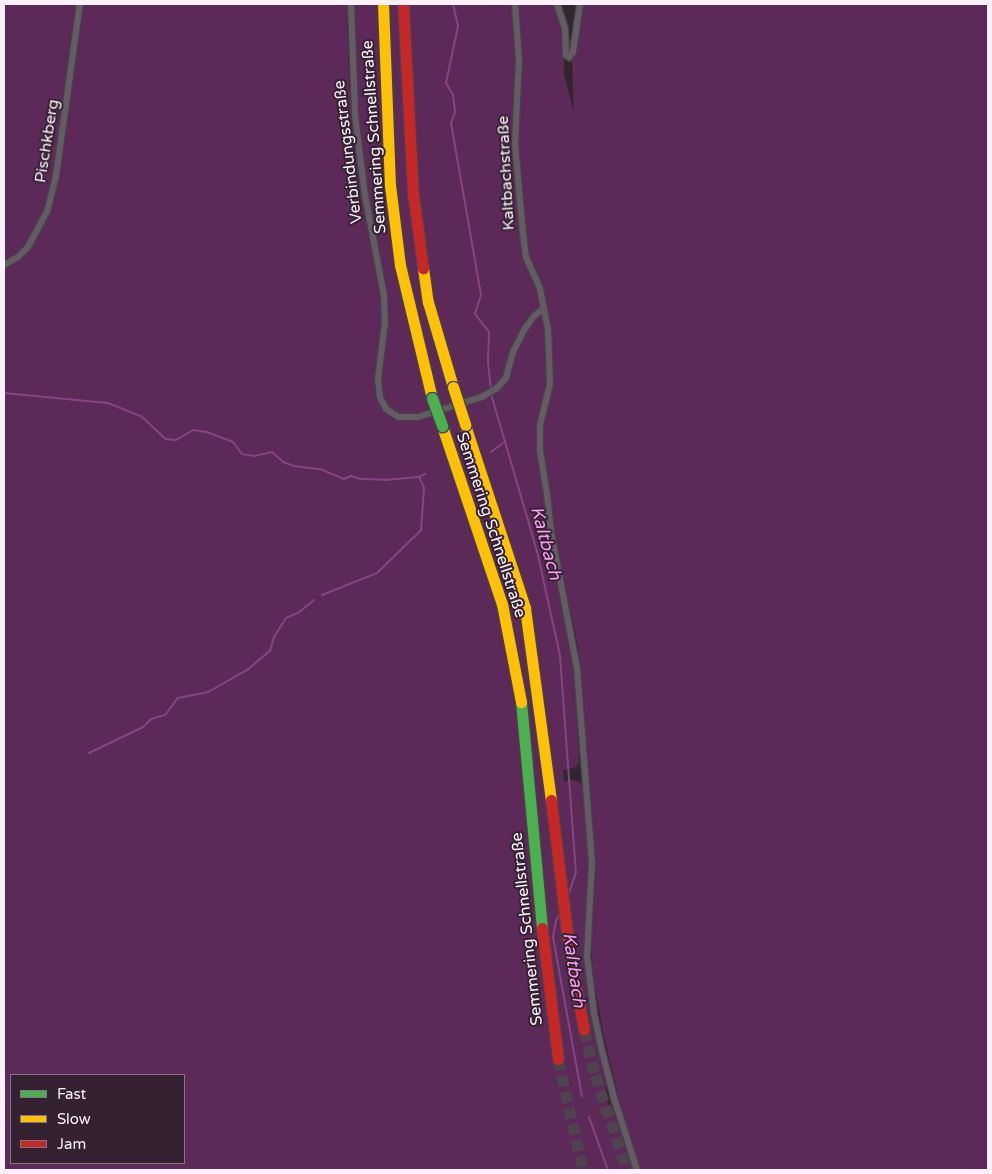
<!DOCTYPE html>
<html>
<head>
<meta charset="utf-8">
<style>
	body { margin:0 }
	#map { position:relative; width:992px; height:1174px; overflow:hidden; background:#30262e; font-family:"Varela Round",sans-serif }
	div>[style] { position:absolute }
	.green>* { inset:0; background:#5c2959 }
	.stream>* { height:2px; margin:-1px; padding:0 1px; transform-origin:1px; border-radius:1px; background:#854680 }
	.highway-tunnel>* { height:11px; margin-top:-5.5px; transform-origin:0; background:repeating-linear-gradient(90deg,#4f444d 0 11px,transparent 0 16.5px) }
	.roads { filter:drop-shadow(1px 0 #494147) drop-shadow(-1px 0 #494147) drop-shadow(0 1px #494147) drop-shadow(0 -1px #494147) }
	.street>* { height:6px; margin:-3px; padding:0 3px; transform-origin:3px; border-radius:3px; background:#645c64 }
	.fast>* { height:11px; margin:-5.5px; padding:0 5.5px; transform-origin:5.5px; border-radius:5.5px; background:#4caf50 }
	.slow>* { height:11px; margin:-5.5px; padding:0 5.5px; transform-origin:5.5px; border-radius:5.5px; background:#ffc107 }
	.jam>* { height:11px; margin:-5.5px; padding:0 5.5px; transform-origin:5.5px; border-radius:5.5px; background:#c62828 }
	.bridges { filter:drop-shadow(1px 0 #494147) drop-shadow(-1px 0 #494147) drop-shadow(0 1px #494147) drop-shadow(0 -1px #494147) }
	.fast-bridge>* { height:11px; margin:-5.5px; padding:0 5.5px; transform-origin:5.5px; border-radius:5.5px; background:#4caf50 }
	.slow-bridge>* { height:11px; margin:-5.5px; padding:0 5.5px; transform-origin:5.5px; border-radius:5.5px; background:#ffc107 }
	span { translate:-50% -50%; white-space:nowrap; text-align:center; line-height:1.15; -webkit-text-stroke:4px #342232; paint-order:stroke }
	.street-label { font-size:16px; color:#fcf0fa }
	.water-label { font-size:18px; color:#f99cf2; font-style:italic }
	.frame { position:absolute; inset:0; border:5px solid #fcf0fa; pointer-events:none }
	.legend { position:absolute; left:10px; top:1074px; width:175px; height:90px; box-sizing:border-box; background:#342232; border:1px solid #847482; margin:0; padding:6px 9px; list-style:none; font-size:15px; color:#fcf0fa }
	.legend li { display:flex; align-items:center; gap:10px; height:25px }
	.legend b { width:25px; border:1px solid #847482 }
</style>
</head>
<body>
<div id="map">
	<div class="green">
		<i style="clip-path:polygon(evenodd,4px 4px,347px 4px,349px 80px,353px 127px,360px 184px,368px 229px,358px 123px,353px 4px,554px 4px,564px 37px,564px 74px,574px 112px,572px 61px,585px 4px,988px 4px,988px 1170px,641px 1170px,622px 1113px,603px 1032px,593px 975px,591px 937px,596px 874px,584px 702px,578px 646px,554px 534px,541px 437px,536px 442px,572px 651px,576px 697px,579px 762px,576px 767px,563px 770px,564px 781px,573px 780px,581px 783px,584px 794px,590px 871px,585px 930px,588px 990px,607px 1081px,605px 1092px,608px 1104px,614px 1109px,633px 1170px,4px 1170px,4px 4px,11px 1075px,184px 1075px,184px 1163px,11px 1163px,11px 1075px)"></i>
	</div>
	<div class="stream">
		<i style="left:453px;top:4px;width:23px;rotate:77deg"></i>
		<i style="left:458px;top:26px;width:58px;rotate:101.9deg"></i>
		<i style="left:446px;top:83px;width:14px;rotate:60deg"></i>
		<i style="left:453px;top:95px;width:17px;rotate:83deg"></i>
		<i style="left:455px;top:112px;width:12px;rotate:110deg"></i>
		<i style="left:451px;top:123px;width:175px;rotate:80.1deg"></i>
		<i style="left:481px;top:295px;width:20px;rotate:108deg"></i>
		<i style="left:475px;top:314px;width:23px;rotate:52deg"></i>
		<i style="left:489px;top:332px;width:30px;rotate:92deg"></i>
		<i style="left:488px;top:362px;width:27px;rotate:84deg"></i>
		<i style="left:4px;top:393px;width:104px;rotate:5.5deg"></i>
		<i style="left:108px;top:403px;width:35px;rotate:22deg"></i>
		<i style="left:141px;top:416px;width:34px;rotate:43deg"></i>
		<i style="left:166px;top:439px;width:10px;rotate:6deg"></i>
		<i style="left:176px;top:440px;width:20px;rotate:-30deg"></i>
		<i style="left:193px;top:430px;width:14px;rotate:8deg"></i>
		<i style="left:207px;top:432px;width:28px;rotate:21deg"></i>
		<i style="left:233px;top:442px;width:15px;rotate:53deg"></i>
		<i style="left:242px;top:454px;width:12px;rotate:9deg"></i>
		<i style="left:254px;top:456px;width:18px;rotate:-13deg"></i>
		<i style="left:272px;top:452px;width:15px;rotate:42deg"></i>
		<i style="left:283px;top:462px;width:12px;rotate:20deg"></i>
		<i style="left:294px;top:466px;width:26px;rotate:7deg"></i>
		<i style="left:320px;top:469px;width:26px;rotate:23deg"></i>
		<i style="left:344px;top:479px;width:8px;rotate:-23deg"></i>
		<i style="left:351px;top:476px;width:10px;rotate:17deg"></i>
		<i style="left:361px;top:479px;width:24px;rotate:2deg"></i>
		<i style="left:385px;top:480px;width:34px;rotate:-5deg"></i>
		<i style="left:419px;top:477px;width:7px;rotate:-27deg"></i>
		<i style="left:491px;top:394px;width:164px;rotate:73.7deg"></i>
		<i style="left:537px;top:551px;width:107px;rotate:77.6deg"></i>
		<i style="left:560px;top:656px;width:217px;rotate:85.8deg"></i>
		<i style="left:576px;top:872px;width:26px;rotate:108deg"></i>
		<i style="left:491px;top:452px;width:15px;rotate:-37deg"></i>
		<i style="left:322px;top:595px;width:59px;rotate:-21.8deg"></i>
		<i style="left:377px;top:573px;width:62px;rotate:-44.3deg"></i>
		<i style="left:421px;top:530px;width:42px;rotate:-85.9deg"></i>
		<i style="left:424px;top:488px;width:12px;rotate:-114deg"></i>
		<i style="left:89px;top:753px;width:60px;rotate:-25.7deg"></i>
		<i style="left:143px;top:727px;width:11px;rotate:-45deg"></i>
		<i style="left:151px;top:719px;width:15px;rotate:-16deg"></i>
		<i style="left:165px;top:715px;width:21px;rotate:-53deg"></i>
		<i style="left:178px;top:698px;width:31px;rotate:-11deg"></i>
		<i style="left:208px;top:692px;width:45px;rotate:-29.4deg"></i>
		<i style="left:247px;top:670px;width:30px;rotate:-40deg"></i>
		<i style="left:270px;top:651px;width:15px;rotate:-74deg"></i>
		<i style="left:274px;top:637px;width:22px;rotate:-58deg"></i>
		<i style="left:286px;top:618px;width:13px;rotate:-23deg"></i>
		<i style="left:298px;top:613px;width:21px;rotate:-39deg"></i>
		<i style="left:560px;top:913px;width:9px;rotate:117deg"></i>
		<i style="left:556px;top:921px;width:16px;rotate:101deg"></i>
		<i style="left:553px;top:937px;width:162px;rotate:79.7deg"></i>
		<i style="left:589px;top:1117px;width:56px;rotate:70.3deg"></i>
	</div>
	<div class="highway-tunnel">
		<i style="left:584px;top:1030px;width:46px;rotate:76.3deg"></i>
		<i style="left:595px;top:1075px;width:100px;rotate:71.4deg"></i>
		<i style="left:558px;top:1059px;width:114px;rotate:77.3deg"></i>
	</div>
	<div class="roads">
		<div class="street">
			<i style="left:351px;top:4px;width:111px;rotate:87.9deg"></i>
			<i style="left:355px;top:115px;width:81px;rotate:82.9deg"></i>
			<i style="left:365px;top:195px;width:103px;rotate:79.3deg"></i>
			<i style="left:384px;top:296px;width:26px;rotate:88deg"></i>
			<i style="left:385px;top:322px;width:57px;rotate:97deg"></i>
			<i style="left:378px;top:379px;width:18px;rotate:84deg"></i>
			<i style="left:380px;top:397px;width:13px;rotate:63deg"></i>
			<i style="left:386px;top:409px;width:15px;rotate:32deg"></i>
			<i style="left:399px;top:417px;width:19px"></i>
			<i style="left:418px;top:417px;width:67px;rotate:-17.4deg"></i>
			<i style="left:482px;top:397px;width:17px;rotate:-31deg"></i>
			<i style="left:497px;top:388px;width:13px;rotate:-48deg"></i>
			<i style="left:506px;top:378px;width:27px;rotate:-75deg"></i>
			<i style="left:513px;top:352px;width:25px;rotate:-63deg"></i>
			<i style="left:524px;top:330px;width:16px;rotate:-55deg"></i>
			<i style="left:533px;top:317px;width:14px;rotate:-39deg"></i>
			<i style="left:515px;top:4px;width:56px;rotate:85.9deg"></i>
			<i style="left:519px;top:60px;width:84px;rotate:92.7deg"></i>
			<i style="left:515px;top:144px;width:89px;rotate:84.9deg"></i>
			<i style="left:523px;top:233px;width:24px;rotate:83deg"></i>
			<i style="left:526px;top:257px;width:35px;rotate:66deg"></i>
			<i style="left:540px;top:289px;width:41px;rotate:78.7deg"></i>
			<i style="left:548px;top:329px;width:55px;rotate:87.9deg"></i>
			<i style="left:550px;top:384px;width:42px;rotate:103.7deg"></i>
			<i style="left:540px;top:425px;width:26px;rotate:90deg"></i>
			<i style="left:540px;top:451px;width:44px;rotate:80.8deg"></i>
			<i style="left:547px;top:494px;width:38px;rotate:84deg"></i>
			<i style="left:551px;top:532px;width:138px;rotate:79.2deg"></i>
			<i style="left:577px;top:668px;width:195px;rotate:85.6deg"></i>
			<i style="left:592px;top:862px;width:94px;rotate:93deg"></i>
			<i style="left:587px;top:956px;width:58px;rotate:83.1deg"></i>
			<i style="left:594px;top:1014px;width:38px;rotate:78deg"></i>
			<i style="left:602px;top:1051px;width:49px;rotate:75.7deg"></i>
			<i style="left:614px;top:1098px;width:76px;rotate:72.3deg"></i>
			<i style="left:557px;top:4px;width:26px;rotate:72deg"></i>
			<i style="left:565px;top:29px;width:26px;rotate:88deg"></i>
			<i style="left:566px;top:55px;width:4px;rotate:34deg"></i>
			<i style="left:569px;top:57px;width:6px;rotate:-51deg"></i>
			<i style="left:573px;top:52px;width:49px;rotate:-81.7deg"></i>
			<i style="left:4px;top:265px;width:16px;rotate:-30deg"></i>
			<i style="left:18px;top:257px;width:14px;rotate:-45deg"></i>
			<i style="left:28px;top:247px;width:40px;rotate:-62deg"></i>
			<i style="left:47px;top:212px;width:37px;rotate:-76deg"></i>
			<i style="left:56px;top:176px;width:174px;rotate:-82.1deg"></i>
		</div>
		<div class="fast">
			<i style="left:521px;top:702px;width:227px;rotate:84.7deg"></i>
		</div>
		<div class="slow">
			<i style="left:383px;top:4px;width:181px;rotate:87.8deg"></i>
			<i style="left:390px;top:185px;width:81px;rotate:82.9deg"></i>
			<i style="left:400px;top:265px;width:137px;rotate:76.5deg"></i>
			<i style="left:423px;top:268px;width:34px;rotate:82deg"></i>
			<i style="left:428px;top:302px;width:89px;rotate:73.6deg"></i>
			<i style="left:465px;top:425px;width:193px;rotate:71.8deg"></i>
			<i style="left:525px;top:608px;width:194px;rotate:82.3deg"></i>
			<i style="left:442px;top:426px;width:188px;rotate:71.4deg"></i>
			<i style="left:502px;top:604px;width:100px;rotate:79deg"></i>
		</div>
		<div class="jam">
			<i style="left:403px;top:4px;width:190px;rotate:87deg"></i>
			<i style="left:413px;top:194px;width:75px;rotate:82.3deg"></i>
			<i style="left:551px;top:800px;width:157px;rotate:83.1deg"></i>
			<i style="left:570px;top:956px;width:75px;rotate:79.3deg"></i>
			<i style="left:542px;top:928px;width:132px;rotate:83deg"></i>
		</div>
	</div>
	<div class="bridges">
		<div class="fast-bridge">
			<i style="left:432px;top:398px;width:30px;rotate:70deg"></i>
		</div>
		<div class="slow-bridge">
			<i style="left:453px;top:387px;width:40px;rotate:72deg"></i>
		</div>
	</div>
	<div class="street-label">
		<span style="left:374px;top:137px;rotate:-94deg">Semmering Schnellstraße</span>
		<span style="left:47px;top:141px;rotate:-81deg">Pischkberg</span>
		<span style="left:348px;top:152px;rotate:-97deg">Verbindungsstraße</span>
		<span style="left:506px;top:173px;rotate:-93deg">Kaltbachstraße</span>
		<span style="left:491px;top:525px;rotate:72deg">Semmering Schnellstraße</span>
		<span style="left:527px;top:929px;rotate:-96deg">Semmering Schnellstraße</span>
	</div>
	<div class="water-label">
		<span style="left:546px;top:543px;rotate:75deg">Kaltbach</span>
		<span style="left:574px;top:970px;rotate:82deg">Kaltbach</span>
	</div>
	<div class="frame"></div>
	<ul class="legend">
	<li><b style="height:6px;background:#4caf50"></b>Fast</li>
	<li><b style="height:6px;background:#ffc107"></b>Slow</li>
	<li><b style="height:6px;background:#c62828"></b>Jam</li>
	</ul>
</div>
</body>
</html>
